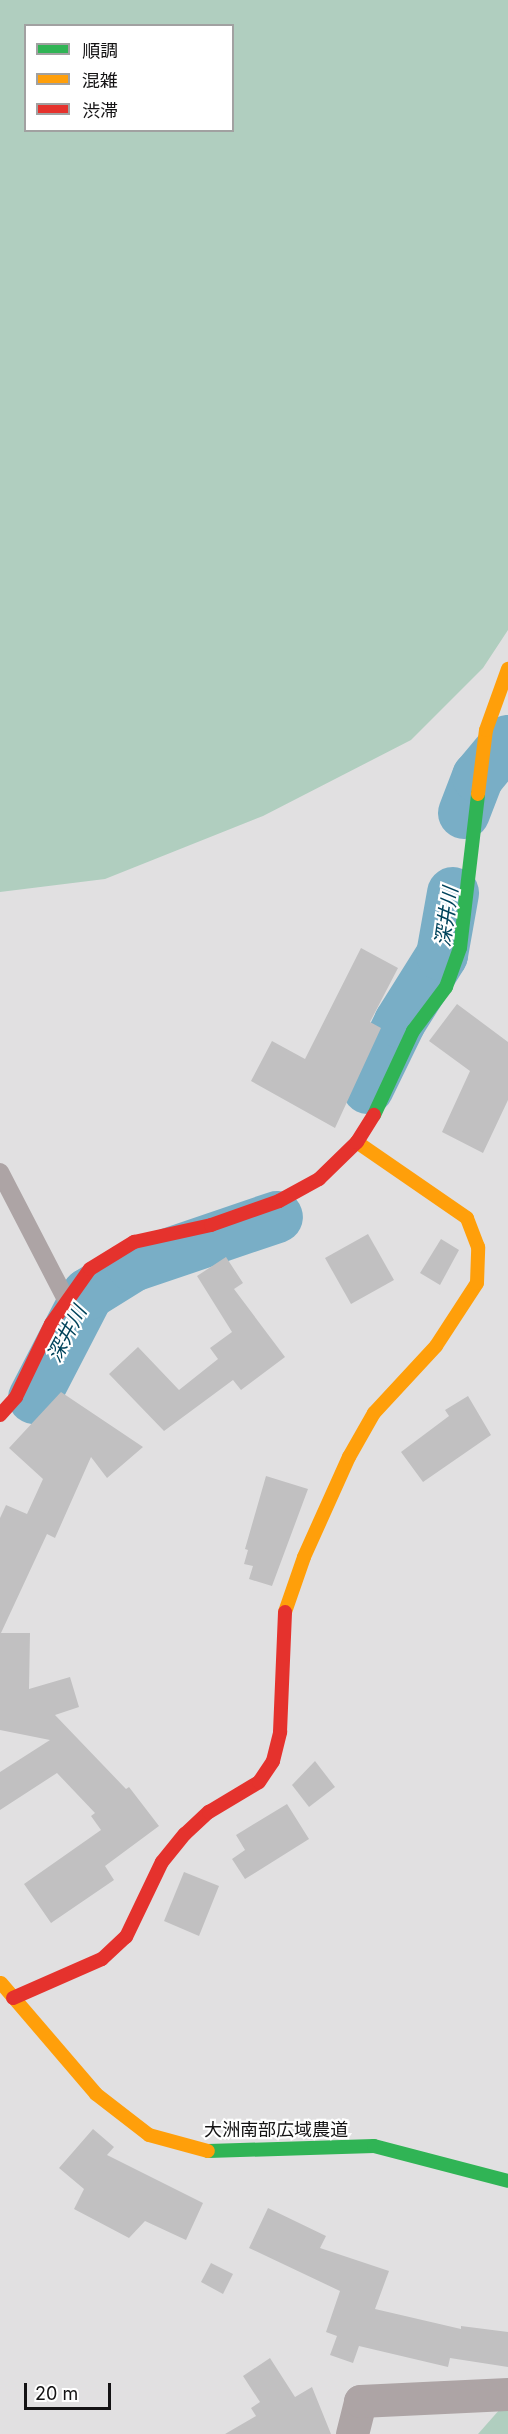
<!DOCTYPE html>
<html>
<head>
<meta charset="utf-8">
<style>
	body { margin:0 }
	#map { position:relative; width:508px; height:2434px; overflow:hidden; background:#e1e0e1; font-family:Inter,"Noto Sans JP",sans-serif }
	div>[style] { position:absolute }
	.green>* { inset:0; background:#b0cebf }
	.river>* { height:52px; margin:-26px; padding:0 26px; transform-origin:26px; border-radius:26px; background:#79aec6 }
	.building>* { inset:0; background:#c1c0c1 }
	.lane>* { height:18px; margin:-9px; padding:0 9px; transform-origin:9px; border-radius:9px; background:#ada4a5 }
	.street>* { height:33px; margin:-16.5px; padding:0 16.5px; transform-origin:16.5px; border-radius:16.5px; background:#ada4a5 }
	.fast>* { height:14px; margin:-7px; padding:0 7px; transform-origin:7px; border-radius:7px; background:#30b455 }
	.slow>* { height:14px; margin:-7px; padding:0 7px; transform-origin:7px; border-radius:7px; background:#ff9f0a }
	.jam>* { height:14px; margin:-7px; padding:0 7px; transform-origin:7px; border-radius:7px; background:#e5322d }
	span { translate:-50% -50%; white-space:nowrap; text-align:center; line-height:1.15; -webkit-text-stroke:4.5px #fff; paint-order:stroke }
	.street-label { font-size:18px; color:#141314 }
	.water-label { font-size:20px; color:#00435b; font-style:italic }
	.legend { position:absolute; left:24px; top:24px; width:210px; height:108px; box-sizing:border-box; background:#fff; border:2px solid #a1a1a1; margin:0; padding:8px 10px; list-style:none; font-size:18px; color:#141314 }
	.legend li { display:flex; align-items:center; gap:12px; height:30px }
	.legend b { width:30px; border:2px solid #a1a1a1 }
	.scale { position:absolute; left:24px; top:2383px; width:87px; height:27px; box-sizing:border-box; border:3px solid #141314; border-top:0; padding-left:8px; font-size:18px; line-height:21px; white-space:nowrap; color:#141314; -webkit-text-stroke:4px #fff; paint-order:stroke }
</style>
</head>
<body>
<div id="map">
	<div class="green">
		<i style="clip-path:polygon(evenodd,0 0,508px 0,508px 630px,483px 668px,411px 740px,263px 816px,105px 879px,0 892px,0 0,26px 26px,232px 26px,232px 130px,26px 130px,26px 26px)"></i>
		<i style="clip-path:polygon(508px 2400px,508px 2434px,478px 2434px)"></i>
	</div>
	<div class="river">
		<i style="left:464px;top:813px;width:39px;rotate:-69deg"></i>
		<i style="left:478px;top:777px;width:47px;rotate:-50.2deg"></i>
		<i style="left:368px;top:1088px;width:73px;rotate:-64.1deg"></i>
		<i style="left:400px;top:1022px;width:79px;rotate:-57.9deg"></i>
		<i style="left:442px;top:955px;width:63px;rotate:-79.9deg"></i>
		<i style="left:34px;top:1398px;width:117px;rotate:-62.6deg"></i>
		<i style="left:88px;top:1294px;width:53px;rotate:-31.9deg"></i>
		<i style="left:133px;top:1266px;width:152px;rotate:-18.8deg"></i>
	</div>
	<div class="building">
		<i style="clip-path:polygon(361px 948px,398px 968px,370px 1022px,381px 1028px,335px 1128px,251px 1081px,272px 1041px,305px 1059px)"></i>
		<i style="clip-path:polygon(457px 1004px,508px 1042px,508px 1100px,483px 1153px,442px 1132px,470px 1071px,429px 1041px)"></i>
		<i style="clip-path:polygon(368px 1234px,394px 1280px,351px 1304px,325px 1258px)"></i>
		<i style="clip-path:polygon(441px 1239px,459px 1250px,440px 1285px,420px 1273px)"></i>
		<i style="clip-path:polygon(226px 1257px,243px 1283px,234px 1289px,285px 1357px,241px 1390px,233px 1380px,164px 1431px,109px 1374px,138px 1347px,179px 1390px,218px 1359px,210px 1348px,232px 1332px,197px 1276px)"></i>
		<i style="clip-path:polygon(61px 1392px,143px 1447px,107px 1478px,91px 1457px,55px 1538px,47px 1534px,1px 1633px,30px 1633px,29px 1689px,70px 1677px,79px 1707px,55px 1715px,126px 1789px,129px 1787px,159px 1826px,105px 1866px,114px 1880px,51px 1923px,24px 1884px,101px 1830px,91px 1816px,95px 1813px,57px 1773px,0 1810px,0 1772px,50px 1740px,0 1730px,0 1518px,6px 1505px,27px 1514px,43px 1479px,9px 1448px)"></i>
		<i style="clip-path:polygon(468px 1396px,491px 1435px,423px 1482px,401px 1452px,449px 1416px,445px 1410px)"></i>
		<i style="clip-path:polygon(266px 1476px,308px 1489px,272px 1586px,249px 1579px,253px 1566px,244px 1564px,248px 1550px,245px 1549px)"></i>
		<i style="clip-path:polygon(315px 1761px,335px 1787px,309px 1807px,292px 1785px)"></i>
		<i style="clip-path:polygon(287px 1804px,309px 1839px,245px 1879px,232px 1859px,245px 1850px,236px 1835px)"></i>
		<i style="clip-path:polygon(184px 1872px,219px 1886px,199px 1936px,164px 1921px)"></i>
		<i style="clip-path:polygon(93px 2129px,114px 2147px,107px 2155px,203px 2203px,186px 2240px,145px 2221px,129px 2238px,74px 2209px,84px 2189px,59px 2168px)"></i>
		<i style="clip-path:polygon(268px 2208px,326px 2236px,320px 2248px,389px 2271px,375px 2309px,461px 2329px,461px 2326px,508px 2332px,508px 2367px,450px 2358px,448px 2367px,359px 2346px,353px 2363px,330px 2355px,337px 2336px,326px 2332px,340px 2291px,249px 2248px)"></i>
		<i style="clip-path:polygon(211px 2263px,233px 2274px,223px 2294px,201px 2282px)"></i>
		<i style="clip-path:polygon(270px 2358px,295px 2397px,312px 2387px,331px 2434px,225px 2434px,256px 2416px,251px 2408px,260px 2402px,243px 2376px)"></i>
	</div>
	<div class="lane">
		<i style="left:0;top:1172px;width:145px;rotate:62.6deg"></i>
	</div>
	<div class="street">
		<i style="left:352px;top:2434px;width:34px;rotate:-76deg"></i>
		<i style="left:360px;top:2401px;width:148px;rotate:-2.7deg"></i>
	</div>
	<div class="fast">
		<i style="left:374px;top:1115px;width:93px;rotate:-65.1deg"></i>
		<i style="left:413px;top:1031px;width:55px;rotate:-53.1deg"></i>
		<i style="left:446px;top:987px;width:41px;rotate:-70.3deg"></i>
		<i style="left:460px;top:948px;width:155px;rotate:-83.3deg"></i>
		<i style="left:208px;top:2151px;width:166px;rotate:-1.7deg"></i>
		<i style="left:374px;top:2146px;width:138px;rotate:14.6deg"></i>
	</div>
	<div class="slow">
		<i style="left:478px;top:794px;width:64px;rotate:-82.9deg"></i>
		<i style="left:486px;top:730px;width:65px;rotate:-70.2deg"></i>
		<i style="left:285px;top:1612px;width:58px;rotate:-70.9deg"></i>
		<i style="left:304px;top:1557px;width:110px;rotate:-65.8deg"></i>
		<i style="left:349px;top:1457px;width:51px;rotate:-60.4deg"></i>
		<i style="left:374px;top:1413px;width:91px;rotate:-47.2deg"></i>
		<i style="left:436px;top:1346px;width:75px;rotate:-56.9deg"></i>
		<i style="left:477px;top:1283px;width:36px;rotate:-88deg"></i>
		<i style="left:478px;top:1247px;width:31px;rotate:-111deg"></i>
		<i style="left:467px;top:1218px;width:134px;rotate:-145.4deg"></i>
		<i style="left:1px;top:1983px;width:146px;rotate:49.4deg"></i>
		<i style="left:96px;top:2094px;width:67px;rotate:37.7deg"></i>
		<i style="left:149px;top:2135px;width:61px;rotate:15.2deg"></i>
	</div>
	<div class="jam">
		<i style="left:0;top:1415px;width:24px;rotate:-48deg"></i>
		<i style="left:16px;top:1397px;width:81px;rotate:-64.4deg"></i>
		<i style="left:51px;top:1324px;width:67px;rotate:-54.7deg"></i>
		<i style="left:90px;top:1269px;width:52px;rotate:-31.5deg"></i>
		<i style="left:134px;top:1242px;width:79px;rotate:-12.4deg"></i>
		<i style="left:211px;top:1225px;width:72px;rotate:-19.4deg"></i>
		<i style="left:279px;top:1201px;width:46px;rotate:-28.8deg"></i>
		<i style="left:319px;top:1179px;width:53px;rotate:-44.2deg"></i>
		<i style="left:357px;top:1142px;width:32px;rotate:-58deg"></i>
		<i style="left:13px;top:1998px;width:97px;rotate:-23.7deg"></i>
		<i style="left:102px;top:1959px;width:33px;rotate:-43deg"></i>
		<i style="left:126px;top:1937px;width:83px;rotate:-64.4deg"></i>
		<i style="left:162px;top:1862px;width:36px;rotate:-51deg"></i>
		<i style="left:185px;top:1834px;width:33px;rotate:-43deg"></i>
		<i style="left:209px;top:1812px;width:58px;rotate:-31deg"></i>
		<i style="left:259px;top:1782px;width:25px;rotate:-56deg"></i>
		<i style="left:273px;top:1761px;width:30px;rotate:-76deg"></i>
		<i style="left:280px;top:1732px;width:120px;rotate:-87.6deg"></i>
	</div>
	<div class="street-label">
		<span style="left:276px;top:2130px">大洲南部広域農道</span>
	</div>
	<div class="water-label">
		<span style="left:447px;top:917px;rotate:-82deg">深井川</span>
		<span style="left:67px;top:1334px;rotate:-62deg">深井川</span>
	</div>
	<ul class="legend">
	<li><b style="height:8px;background:#30b455"></b>順調</li>
	<li><b style="height:8px;background:#ff9f0a"></b>混雑</li>
	<li><b style="height:8px;background:#e5322d"></b>渋滞</li>
	</ul>
	<div class="scale">20 m</div>
</div>
</body>
</html>
